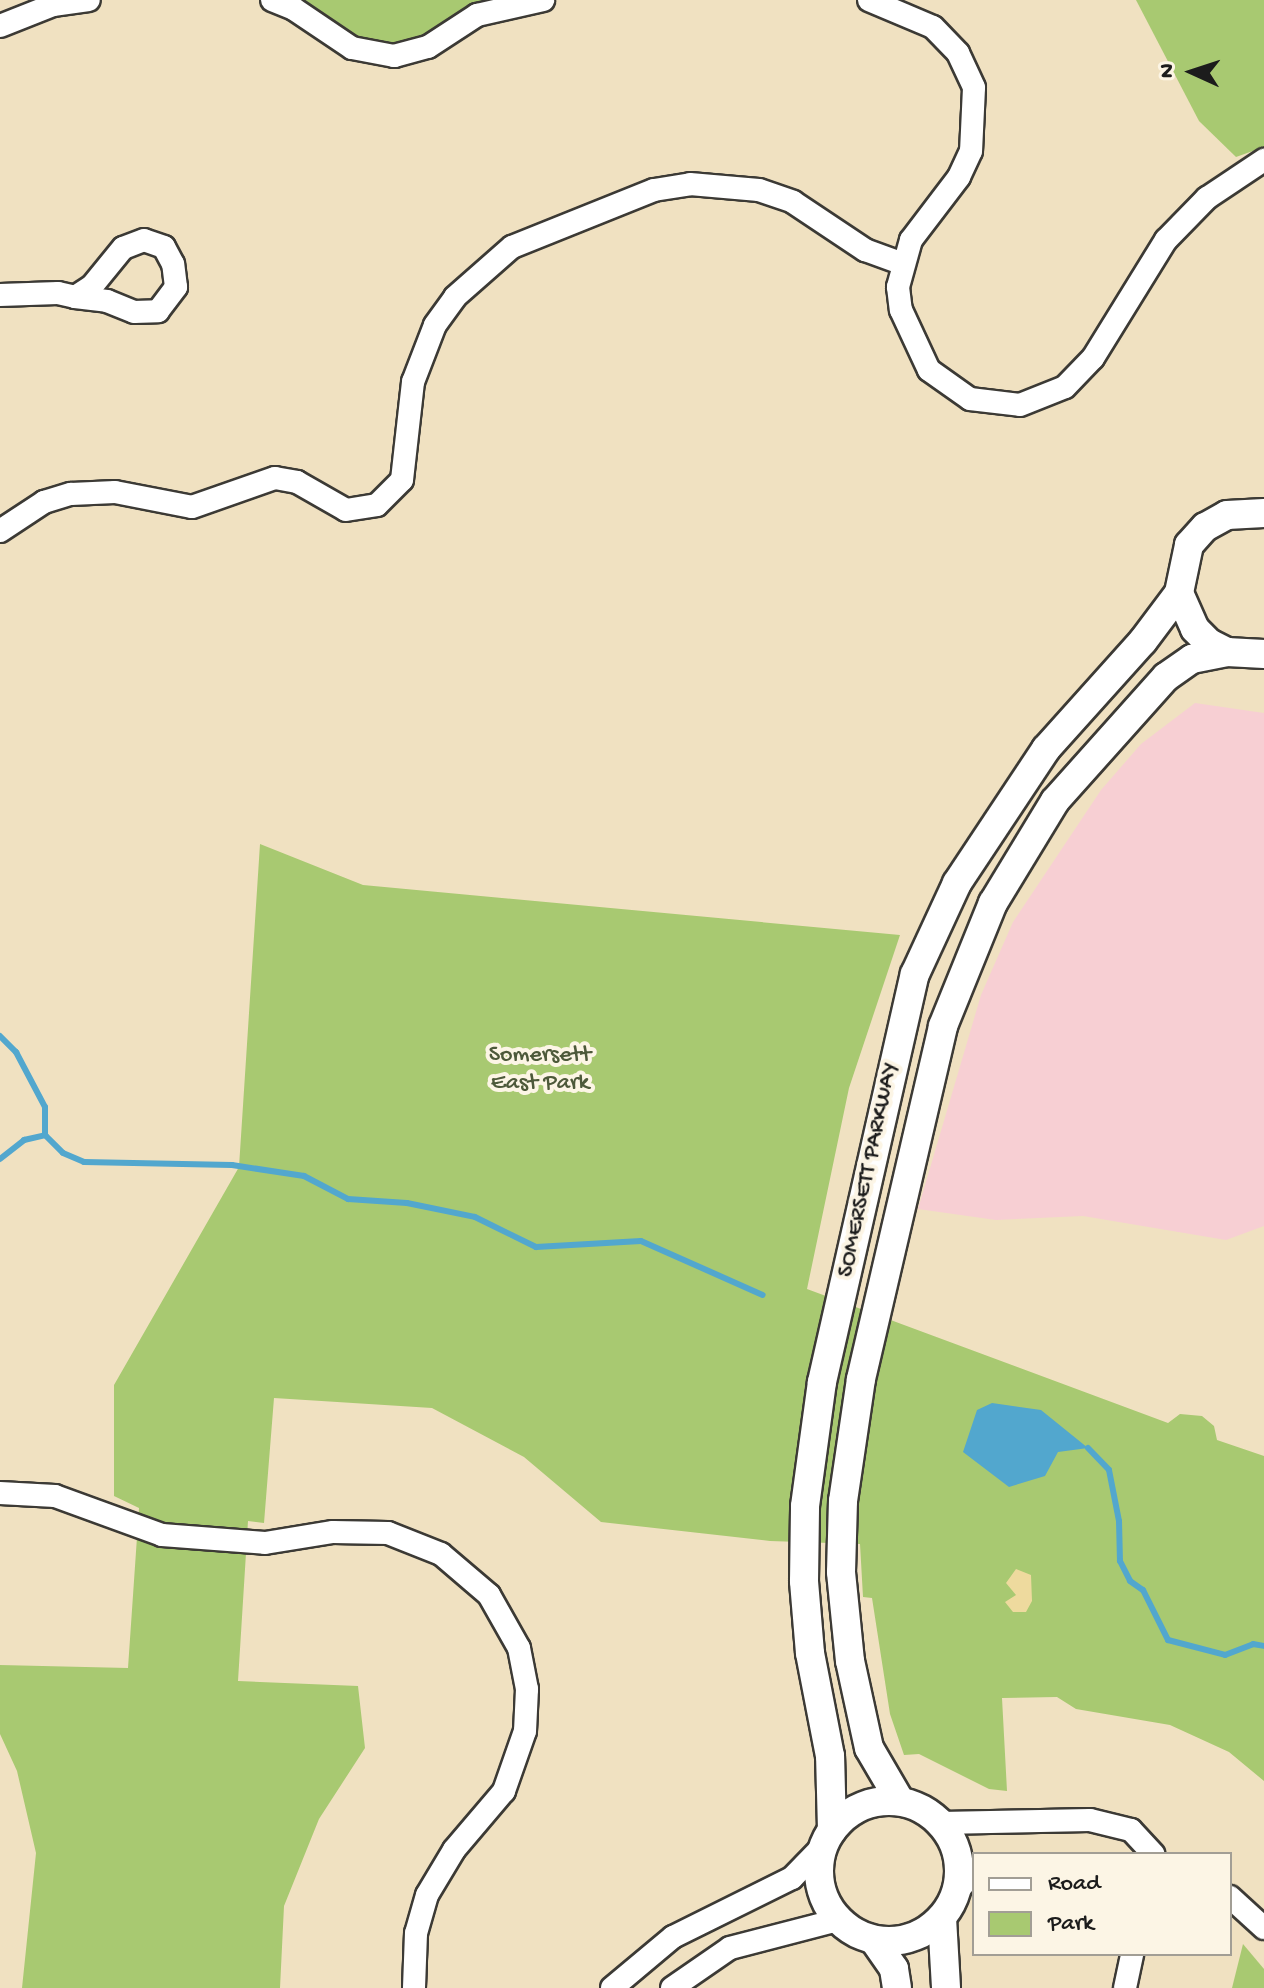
<!DOCTYPE html>
<html>
<head>
<meta charset="utf-8">
<style>
	body { margin:0 }
	#map { position:relative; width:1264px; height:1988px; overflow:hidden; background:#f0e1c1; font-family:"Gochi Hand",sans-serif }
	div>[style] { position:absolute }
	.built>* { inset:0; background:#f7cfd3 }
	.green>* { inset:0; background:#a8c971 }
	.sand>* { inset:0; background:#eeda9e }
	.water>* { inset:0; background:#52a7ce }
	.stream>* { height:6px; margin:-3px; padding:0 3px; transform-origin:3px; border-radius:3px; background:#52a7ce }
	.roads { filter:drop-shadow(2px 0 #3c3a35) drop-shadow(-2px 0 #3c3a35) drop-shadow(0 2px #3c3a35) drop-shadow(0 -2px #3c3a35) }
	.minor>* { height:22px; margin:-11px; padding:0 11px; transform-origin:11px; border-radius:11px; background:#fff }
	.major>* { height:28px; margin:-14px; padding:0 14px; transform-origin:14px; border-radius:14px; background:#fff }
	.major>.ring { margin:-14px; padding:0; box-sizing:content-box; background:none; border:28px solid #fff; border-radius:50% }
	span { translate:-50% -50%; white-space:nowrap; text-align:center; line-height:1.15; -webkit-text-stroke:8px #fcf5e5; paint-order:stroke }
	.park-label { font-size:24px; color:#4d593a }
	.street-label { font-size:24px; color:#1c1c1c }
	.legend { position:absolute; left:972px; top:1852px; width:260px; height:104px; box-sizing:border-box; background:#fcf5e5; border:2px solid #a29e95; margin:0; padding:10px 14px; list-style:none; font-size:24px; color:#1c1c1c }
	.legend li { display:flex; align-items:center; gap:16px; height:40px }
	.legend b { width:40px; border:2px solid #a29e95 }
	.north { position:absolute; left:1152px; top:32px; width:80px; height:80px; -webkit-text-stroke:6px #fcf5e5; paint-order:stroke; rotate:273deg; font-size:22px; font-weight:700; line-height:32px; text-align:center; color:#1c1c1c }
	.north::after { content:''; display:block; margin:auto; width:28px; height:36px; background:#1c1c1c; clip-path:polygon(50% 0,100% 100%,50% 72%,0 100%) }
</style>
</head>
<body>
<div id="map">
	<div class="built">
		<i style="clip-path:polygon(1195px 703px,1264px 713px,1264px 1226px,1226px 1240px,1083px 1216px,996px 1220px,918px 1209px,981px 995px,1013px 922px,1101px 790px,1141px 744px)"></i>
	</div>
	<div class="green">
		<i style="clip-path:polygon(297px 0,516px 0,424px 39px,387px 49px,345px 35px)"></i>
		<i style="clip-path:polygon(1136px 0,1264px 0,1264px 147px,1236px 157px,1199px 121px)"></i>
		<i style="clip-path:polygon(260px 844px,363px 885px,900px 935px,849px 1088px,807px 1289px,1168px 1423px,1180px 1414px,1202px 1416px,1214px 1426px,1217px 1440px,1264px 1456px,1264px 1781px,1229px 1752px,1170px 1725px,1076px 1709px,1057px 1697px,1002px 1698px,1007px 1791px,989px 1789px,919px 1754px,904px 1755px,890px 1714px,872px 1598px,863px 1597px,860px 1544px,770px 1541px,601px 1522px,524px 1457px,432px 1408px,274px 1398px,264px 1523px,248px 1521px,238px 1681px,358px 1686px,365px 1748px,319px 1819px,284px 1906px,280px 1988px,22px 1988px,36px 1853px,17px 1771px,0 1734px,0 1665px,128px 1668px,139px 1508px,114px 1496px,114px 1385px,239px 1167px)"></i>
		<i style="clip-path:polygon(1243px 1944px,1264px 1969px,1264px 1988px,1232px 1988px)"></i>
	</div>
	<div class="sand">
		<i style="clip-path:polygon(1016px 1569px,1031px 1575px,1032px 1601px,1026px 1612px,1013px 1612px,1005px 1602px,1016px 1595px,1006px 1583px)"></i>
	</div>
	<div class="water">
		<i style="clip-path:polygon(992px 1403px,1041px 1410px,1088px 1448px,1058px 1452px,1045px 1476px,1009px 1487px,963px 1452px,977px 1410px)"></i>
	</div>
	<div class="stream">
		<i style="left:0;top:1036px;width:23px;rotate:45deg"></i>
		<i style="left:16px;top:1052px;width:62px;rotate:62.2deg"></i>
		<i style="left:45px;top:1107px;width:28px;rotate:90deg"></i>
		<i style="left:0;top:1159px;width:31px;rotate:-38deg"></i>
		<i style="left:24px;top:1140px;width:22px;rotate:-13deg"></i>
		<i style="left:45px;top:1135px;width:25px;rotate:45deg"></i>
		<i style="left:63px;top:1153px;width:23px;rotate:23deg"></i>
		<i style="left:84px;top:1162px;width:148px;rotate:1.2deg"></i>
		<i style="left:232px;top:1165px;width:73px;rotate:8.7deg"></i>
		<i style="left:304px;top:1176px;width:50px;rotate:27.6deg"></i>
		<i style="left:348px;top:1199px;width:59px;rotate:3.9deg"></i>
		<i style="left:407px;top:1203px;width:69px;rotate:11.6deg"></i>
		<i style="left:475px;top:1217px;width:68px;rotate:26.2deg"></i>
		<i style="left:536px;top:1247px;width:105px;rotate:-3.3deg"></i>
		<i style="left:641px;top:1241px;width:133px;rotate:23.9deg"></i>
		<i style="left:1088px;top:1448px;width:30px;rotate:46deg"></i>
		<i style="left:1109px;top:1470px;width:52px;rotate:78.9deg"></i>
		<i style="left:1119px;top:1521px;width:40px;rotate:88.6deg"></i>
		<i style="left:1120px;top:1561px;width:22px;rotate:63deg"></i>
		<i style="left:1130px;top:1581px;width:16px;rotate:35deg"></i>
		<i style="left:1143px;top:1590px;width:56px;rotate:63.4deg"></i>
		<i style="left:1168px;top:1640px;width:59px;rotate:14.7deg"></i>
		<i style="left:1225px;top:1655px;width:30px;rotate:-21deg"></i>
		<i style="left:1253px;top:1644px;width:11px;rotate:10deg"></i>
	</div>
	<div class="roads">
		<div class="minor">
			<i style="left:272px;top:0;width:24px;rotate:22deg"></i>
			<i style="left:294px;top:9px;width:70px;rotate:33.9deg"></i>
			<i style="left:352px;top:48px;width:43px;rotate:10.8deg"></i>
			<i style="left:394px;top:56px;width:35px;rotate:-15deg"></i>
			<i style="left:428px;top:47px;width:59px;rotate:-33.1deg"></i>
			<i style="left:477px;top:15px;width:68px;rotate:-12.8deg"></i>
			<i style="left:869px;top:0;width:69px;rotate:22.9deg"></i>
			<i style="left:933px;top:27px;width:36px;rotate:46deg"></i>
			<i style="left:958px;top:53px;width:38px;rotate:65deg"></i>
			<i style="left:974px;top:88px;width:63px;rotate:92.7deg"></i>
			<i style="left:971px;top:151px;width:29px;rotate:115deg"></i>
			<i style="left:959px;top:177px;width:79px;rotate:127.3deg"></i>
			<i style="left:911px;top:240px;width:49px;rotate:105.5deg"></i>
			<i style="left:898px;top:287px;width:23px;rotate:83deg"></i>
			<i style="left:901px;top:310px;width:66px;rotate:65deg"></i>
			<i style="left:929px;top:370px;width:50px;rotate:35.3deg"></i>
			<i style="left:970px;top:399px;width:50px;rotate:6.8deg"></i>
			<i style="left:1020px;top:405px;width:48px;rotate:-21.8deg"></i>
			<i style="left:1065px;top:387px;width:40px;rotate:-46deg"></i>
			<i style="left:1093px;top:358px;width:139px;rotate:-58.3deg"></i>
			<i style="left:1166px;top:240px;width:59px;rotate:-45.7deg"></i>
			<i style="left:1207px;top:198px;width:69px;rotate:-33.7deg"></i>
			<i style="left:0;top:26px;width:57px;rotate:-21.6deg"></i>
			<i style="left:53px;top:5px;width:36px;rotate:-8deg"></i>
			<i style="left:0;top:295px;width:58px;rotate:-2deg"></i>
			<i style="left:58px;top:293px;width:17px;rotate:13deg"></i>
			<i style="left:75px;top:297px;width:32px;rotate:7deg"></i>
			<i style="left:107px;top:301px;width:29px;rotate:22deg"></i>
			<i style="left:134px;top:312px;width:24px;rotate:-2deg"></i>
			<i style="left:158px;top:311px;width:30px;rotate:-53deg"></i>
			<i style="left:176px;top:287px;width:23px;rotate:-97deg"></i>
			<i style="left:173px;top:264px;width:19px;rotate:-118deg"></i>
			<i style="left:164px;top:247px;width:21px;rotate:-161deg"></i>
			<i style="left:144px;top:240px;width:22px;rotate:159deg"></i>
			<i style="left:123px;top:248px;width:49px;rotate:129.2deg"></i>
			<i style="left:92px;top:286px;width:20px;rotate:147deg"></i>
			<i style="left:0;top:531px;width:53px;rotate:-33.4deg"></i>
			<i style="left:44px;top:502px;width:28px;rotate:-17deg"></i>
			<i style="left:71px;top:494px;width:44px;rotate:-2.6deg"></i>
			<i style="left:115px;top:492px;width:78px;rotate:11deg"></i>
			<i style="left:192px;top:507px;width:88px;rotate:-19.3deg"></i>
			<i style="left:275px;top:478px;width:22px;rotate:10deg"></i>
			<i style="left:297px;top:482px;width:56px;rotate:29.7deg"></i>
			<i style="left:346px;top:510px;width:31px;rotate:-9deg"></i>
			<i style="left:377px;top:505px;width:35px;rotate:-45deg"></i>
			<i style="left:402px;top:480px;width:99px;rotate:-83.6deg"></i>
			<i style="left:413px;top:382px;width:61px;rotate:-68.9deg"></i>
			<i style="left:435px;top:325px;width:34px;rotate:-54deg"></i>
			<i style="left:455px;top:297px;width:76px;rotate:-41.3deg"></i>
			<i style="left:512px;top:247px;width:153px;rotate:-21.9deg"></i>
			<i style="left:654px;top:190px;width:36px;rotate:-9deg"></i>
			<i style="left:690px;top:184px;width:69px;rotate:5deg"></i>
			<i style="left:759px;top:190px;width:36px;rotate:19deg"></i>
			<i style="left:793px;top:202px;width:87px;rotate:33.7deg"></i>
			<i style="left:865px;top:250px;width:38px;rotate:20deg"></i>
			<i style="left:0;top:1493px;width:55px;rotate:3.1deg"></i>
			<i style="left:55px;top:1496px;width:114px;rotate:20deg"></i>
			<i style="left:162px;top:1535px;width:103px;rotate:4.4deg"></i>
			<i style="left:265px;top:1543px;width:69px;rotate:-9.2deg"></i>
			<i style="left:333px;top:1532px;width:55px;rotate:1deg"></i>
			<i style="left:388px;top:1533px;width:57px;rotate:21.6deg"></i>
			<i style="left:441px;top:1554px;width:63px;rotate:40.5deg"></i>
			<i style="left:489px;top:1595px;width:61px;rotate:60.5deg"></i>
			<i style="left:519px;top:1648px;width:42px;rotate:79deg"></i>
			<i style="left:527px;top:1689px;width:42px;rotate:92.7deg"></i>
			<i style="left:525px;top:1731px;width:64px;rotate:109.3deg"></i>
			<i style="left:504px;top:1791px;width:77px;rotate:130.3deg"></i>
			<i style="left:454px;top:1850px;width:52px;rotate:121deg"></i>
			<i style="left:427px;top:1895px;width:40px;rotate:106deg"></i>
			<i style="left:416px;top:1933px;width:55px;rotate:92.1deg"></i>
			<i style="left:941px;top:1823px;width:149px;rotate:-1.2deg"></i>
			<i style="left:1090px;top:1820px;width:42px;rotate:13.7deg"></i>
			<i style="left:1131px;top:1830px;width:33px;rotate:47deg"></i>
			<i style="left:956px;top:1892px;width:26px;rotate:-47deg"></i>
			<i style="left:1230px;top:1897px;width:46px;rotate:42.4deg"></i>
			<i style="left:612px;top:1988px;width:80px;rotate:-39.9deg"></i>
			<i style="left:673px;top:1937px;width:133px;rotate:-26.4deg"></i>
			<i style="left:792px;top:1878px;width:45px;rotate:-45.9deg"></i>
			<i style="left:672px;top:1988px;width:70px;rotate:-34.6deg"></i>
			<i style="left:730px;top:1948px;width:112px;rotate:-14.5deg"></i>
			<i style="left:1125px;top:1988px;width:35px;rotate:-78deg"></i>
		</div>
		<div class="major">
			<i style="left:1264px;top:513px;width:37px;rotate:177deg"></i>
			<i style="left:1227px;top:515px;width:25px;rotate:151deg"></i>
			<i style="left:1205px;top:527px;width:24px;rotate:132deg"></i>
			<i style="left:1189px;top:545px;width:49px;rotate:101.8deg"></i>
			<i style="left:1179px;top:593px;width:39px;rotate:66deg"></i>
			<i style="left:1195px;top:629px;width:20px;rotate:45deg"></i>
			<i style="left:1209px;top:643px;width:20px;rotate:27deg"></i>
			<i style="left:1227px;top:652px;width:37px;rotate:3deg"></i>
			<i class="ring" style="left:819px;top:1801px;width:112px;height:112px"></i>
			<i style="left:900px;top:1801px;width:61px;rotate:-120.3deg"></i>
			<i style="left:869px;top:1748px;width:89px;rotate:-102.3deg"></i>
			<i style="left:850px;top:1661px;width:89px;rotate:-95.8deg"></i>
			<i style="left:841px;top:1572px;width:71px;rotate:-88.4deg"></i>
			<i style="left:843px;top:1501px;width:123px;rotate:-81.6deg"></i>
			<i style="left:861px;top:1379px;width:362px;rotate:-76.9deg"></i>
			<i style="left:943px;top:1026px;width:133px;rotate:-67.9deg"></i>
			<i style="left:993px;top:903px;width:119px;rotate:-58.7deg"></i>
			<i style="left:1055px;top:801px;width:166px;rotate:-48.2deg"></i>
			<i style="left:1166px;top:677px;width:32px;rotate:-35deg"></i>
			<i style="left:1192px;top:659px;width:36px;rotate:-11deg"></i>
			<i style="left:832px;top:1830px;width:74px;rotate:-91.5deg"></i>
			<i style="left:830px;top:1756px;width:105px;rotate:-101deg"></i>
			<i style="left:810px;top:1653px;width:72px;rotate:-94.8deg"></i>
			<i style="left:804px;top:1581px;width:75px;rotate:-89.2deg"></i>
			<i style="left:805px;top:1506px;width:125px;rotate:-82.2deg"></i>
			<i style="left:822px;top:1382px;width:418px;rotate:-77.2deg"></i>
			<i style="left:915px;top:974px;width:100px;rotate:-65.2deg"></i>
			<i style="left:957px;top:883px;width:161px;rotate:-56.4deg"></i>
			<i style="left:1046px;top:749px;width:145px;rotate:-48.1deg"></i>
			<i style="left:1143px;top:641px;width:60px;rotate:-53.1deg"></i>
			<i style="left:942px;top:1918px;width:70px;rotate:86.7deg"></i>
			<i style="left:874px;top:1940px;width:35px;rotate:55deg"></i>
			<i style="left:894px;top:1969px;width:19px;rotate:81deg"></i>
		</div>
	</div>
	<div class="park-label">
		<span style="left:540px;top:1070px">Somersett<br>East Park</span>
	</div>
	<div class="street-label">
		<span style="left:869px;top:1170px;rotate:-78deg">SOMERSETT PARKWAY</span>
	</div>
	<ul class="legend">
	<li><b style="height:10px;background:#fff"></b>Road</li>
	<li><b style="height:22px;background:#a8c971"></b>Park</li>
	</ul>
	<div class="north">N</div>
</div>
</body>
</html>
